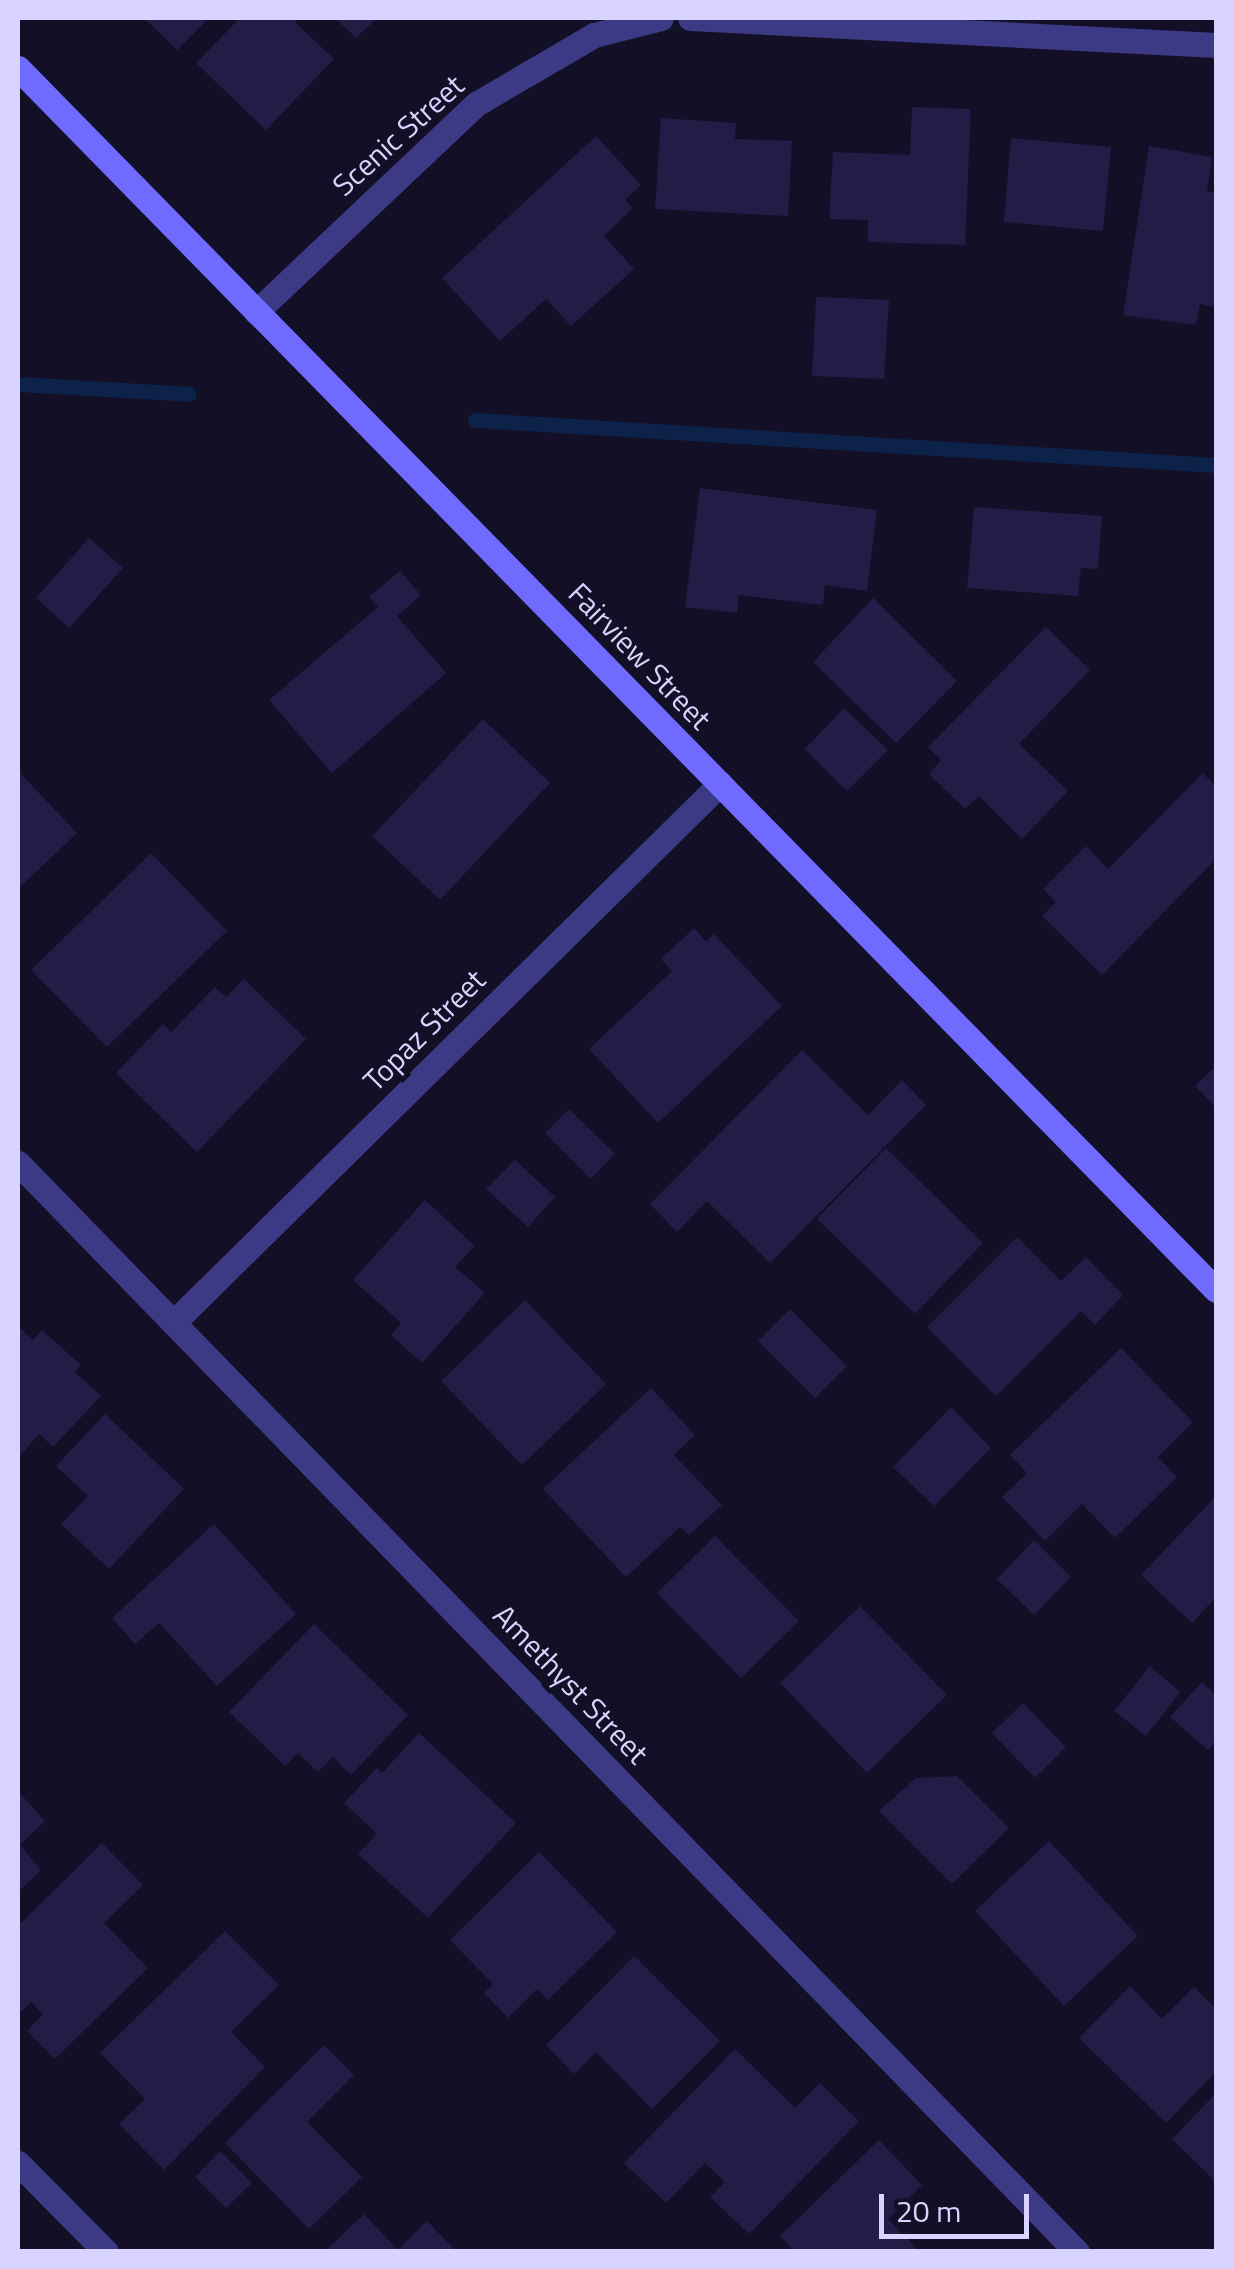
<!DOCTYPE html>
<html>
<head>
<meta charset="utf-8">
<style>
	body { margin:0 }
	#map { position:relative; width:1234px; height:2269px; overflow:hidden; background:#130f26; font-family:"Titillium Web",sans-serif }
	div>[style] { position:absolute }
	.stream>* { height:15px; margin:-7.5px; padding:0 7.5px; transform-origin:7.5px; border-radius:7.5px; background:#0c2248 }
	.building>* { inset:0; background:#241b47 }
	.street>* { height:25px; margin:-12.5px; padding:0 12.5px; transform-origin:12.5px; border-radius:12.5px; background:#3d3a85 }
	.secondary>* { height:25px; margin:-12.5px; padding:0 12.5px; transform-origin:12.5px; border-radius:12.5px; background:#6f6bff }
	span { translate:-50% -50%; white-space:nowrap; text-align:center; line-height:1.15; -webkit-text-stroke:10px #130f26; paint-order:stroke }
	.street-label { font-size:30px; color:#d9d4ff }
	.frame { position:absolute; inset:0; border:20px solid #d9d4ff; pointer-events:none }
	.scale { position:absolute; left:879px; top:2194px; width:150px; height:45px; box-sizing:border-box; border:5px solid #d9d4ff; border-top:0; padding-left:12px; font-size:30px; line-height:35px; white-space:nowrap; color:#d9d4ff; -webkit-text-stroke:8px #130f26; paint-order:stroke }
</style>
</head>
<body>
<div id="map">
	<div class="stream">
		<i style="left:18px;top:384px;width:171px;rotate:3.3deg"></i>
		<i style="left:475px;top:420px;width:742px;rotate:3.48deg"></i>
	</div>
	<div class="building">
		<i style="clip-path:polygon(144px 18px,209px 18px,177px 50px)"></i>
		<i style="clip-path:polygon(240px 18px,299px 18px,295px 22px,334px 59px,266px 130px,196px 63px)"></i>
		<i style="clip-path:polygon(335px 18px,377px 18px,356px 38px)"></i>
		<i style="clip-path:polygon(912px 107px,971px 109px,965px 245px,868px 242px,868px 220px,829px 219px,833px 152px,910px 155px)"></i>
		<i style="clip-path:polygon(661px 118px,736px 123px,735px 139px,792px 141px,788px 216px,655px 209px)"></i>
		<i style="clip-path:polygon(596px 136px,641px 185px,625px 200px,633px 208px,604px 236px,634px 269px,571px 326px,546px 299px,500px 341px,442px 278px)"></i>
		<i style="clip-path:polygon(1011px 138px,1111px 147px,1103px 231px,1004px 222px)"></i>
		<i style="clip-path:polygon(1149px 146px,1212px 157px,1207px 191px,1216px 193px,1216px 307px,1200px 304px,1196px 325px,1123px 315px)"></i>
		<i style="clip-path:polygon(816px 297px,889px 300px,884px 379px,812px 376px)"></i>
		<i style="clip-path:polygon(700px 488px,877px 510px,867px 591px,825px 585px,823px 605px,739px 595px,737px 613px,685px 607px)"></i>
		<i style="clip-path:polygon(974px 507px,1102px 516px,1098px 569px,1081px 568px,1078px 596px,967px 588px)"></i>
		<i style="clip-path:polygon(89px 538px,123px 568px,69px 628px,36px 598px)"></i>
		<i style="clip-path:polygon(400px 571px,421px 595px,397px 616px,446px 673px,332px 773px,269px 700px,378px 607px,369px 597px)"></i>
		<i style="clip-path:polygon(873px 598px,957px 681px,896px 743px,813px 662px)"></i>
		<i style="clip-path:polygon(1046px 627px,1090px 670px,1019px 744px,1068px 791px,1022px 839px,979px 796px,965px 809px,929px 774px,941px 760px,928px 747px)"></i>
		<i style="clip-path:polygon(844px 708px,888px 750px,847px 791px,805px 749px)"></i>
		<i style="clip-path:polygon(483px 719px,550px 783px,440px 900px,372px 836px)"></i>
		<i style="clip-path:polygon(18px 771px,77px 833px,18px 889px)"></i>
		<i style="clip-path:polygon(1203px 773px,1216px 787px,1216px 859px,1102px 975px,1042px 916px,1056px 902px,1043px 889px,1086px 846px,1108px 869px)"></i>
		<i style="clip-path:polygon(151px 853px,227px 931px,107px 1047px,31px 970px)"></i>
		<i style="clip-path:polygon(694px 928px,706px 941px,714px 934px,782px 1006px,658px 1123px,589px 1049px,672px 971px,661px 959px)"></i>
		<i style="clip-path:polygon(244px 979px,306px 1039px,197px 1152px,116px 1073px,163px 1024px,171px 1032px,215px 987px,226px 997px)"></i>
		<i style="clip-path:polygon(802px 1050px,868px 1115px,902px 1080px,926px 1105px,770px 1263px,707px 1201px,677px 1232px,650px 1204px)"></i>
		<i style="clip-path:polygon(1216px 1066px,1216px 1107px,1195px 1086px)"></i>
		<i style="clip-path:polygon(569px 1109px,615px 1154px,591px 1179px,545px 1133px)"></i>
		<i style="clip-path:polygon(886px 1148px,983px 1243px,915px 1314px,817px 1219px)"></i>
		<i style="clip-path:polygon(515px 1160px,555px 1197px,528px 1227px,486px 1189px)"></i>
		<i style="clip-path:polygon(425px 1200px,475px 1246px,455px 1267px,485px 1293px,422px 1363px,391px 1335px,401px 1323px,353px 1280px)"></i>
		<i style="clip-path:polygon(1017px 1237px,1061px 1281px,1086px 1257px,1123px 1295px,1095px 1325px,1081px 1311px,996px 1396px,927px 1327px)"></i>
		<i style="clip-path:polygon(525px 1300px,606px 1384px,522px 1465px,441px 1381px)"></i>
		<i style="clip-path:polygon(790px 1309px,847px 1366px,815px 1398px,758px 1341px)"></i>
		<i style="clip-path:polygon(18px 1326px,33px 1340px,42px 1330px,81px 1365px,75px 1372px,101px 1396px,53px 1447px,39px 1434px,18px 1458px)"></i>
		<i style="clip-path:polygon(1121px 1348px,1193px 1422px,1158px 1457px,1177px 1477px,1115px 1538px,1082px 1504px,1045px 1541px,1002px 1497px,1027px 1473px,1010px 1455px)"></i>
		<i style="clip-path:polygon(651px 1388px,695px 1435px,674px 1455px,722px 1505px,689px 1535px,680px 1527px,626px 1577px,543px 1489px)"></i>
		<i style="clip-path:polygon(951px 1407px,991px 1448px,934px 1506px,893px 1467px)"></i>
		<i style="clip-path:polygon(105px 1414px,184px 1489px,109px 1569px,61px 1524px,88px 1496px,56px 1466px)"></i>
		<i style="clip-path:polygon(1216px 1496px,1216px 1597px,1192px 1623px,1141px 1575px)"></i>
		<i style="clip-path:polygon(214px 1524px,296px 1614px,217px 1686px,159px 1623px,135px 1644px,112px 1618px)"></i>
		<i style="clip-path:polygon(715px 1536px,799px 1621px,741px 1678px,657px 1593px)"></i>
		<i style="clip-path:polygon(1034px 1540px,1071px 1577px,1034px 1615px,997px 1579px)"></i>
		<i style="clip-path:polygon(860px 1606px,947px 1695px,867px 1773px,780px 1683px)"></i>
		<i style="clip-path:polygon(314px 1624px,408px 1715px,351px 1775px,333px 1757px,318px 1772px,298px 1753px,285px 1766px,229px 1712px)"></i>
		<i style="clip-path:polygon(1150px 1666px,1180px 1692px,1146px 1736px,1114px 1711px)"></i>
		<i style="clip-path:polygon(1202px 1682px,1216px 1695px,1216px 1740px,1208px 1750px,1170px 1717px)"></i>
		<i style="clip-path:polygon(1023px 1703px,1066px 1747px,1035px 1778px,992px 1733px)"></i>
		<i style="clip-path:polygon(419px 1733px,516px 1823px,428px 1918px,358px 1854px,377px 1834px,344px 1803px,377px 1768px,382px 1773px)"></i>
		<i style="clip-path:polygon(957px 1776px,1009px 1828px,952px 1884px,879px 1811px,916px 1778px)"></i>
		<i style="clip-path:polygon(18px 1791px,45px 1821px,20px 1845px,41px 1870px,18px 1892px)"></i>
		<i style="clip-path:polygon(1049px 1841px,1138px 1936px,1064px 2006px,975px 1911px)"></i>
		<i style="clip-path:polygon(102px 1843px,143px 1885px,104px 1923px,148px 1968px,55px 2059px,27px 2031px,43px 2014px,31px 2002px,21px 2012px,18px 2009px,18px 1926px)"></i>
		<i style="clip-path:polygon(539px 1852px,617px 1932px,548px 2000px,537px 1989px,508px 2018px,484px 1993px,493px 1984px,450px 1940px)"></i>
		<i style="clip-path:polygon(225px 1931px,279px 1985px,231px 2032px,265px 2067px,164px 2170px,119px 2124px,145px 2099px,100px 2053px)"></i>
		<i style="clip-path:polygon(634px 1956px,720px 2041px,652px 2109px,596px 2052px,574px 2074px,546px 2045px)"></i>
		<i style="clip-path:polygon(1130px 1986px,1162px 2019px,1194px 1987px,1216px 2009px,1216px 2072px,1166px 2123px,1079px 2038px)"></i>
		<i style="clip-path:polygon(324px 2045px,354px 2075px,307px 2122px,362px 2177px,309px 2229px,225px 2143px)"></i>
		<i style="clip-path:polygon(735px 2049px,795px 2108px,820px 2083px,859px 2121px,749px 2234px,710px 2197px,725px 2182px,705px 2163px,666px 2203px,624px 2163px)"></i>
		<i style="clip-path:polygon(1216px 2093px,1216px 2182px,1172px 2139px)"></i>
		<i style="clip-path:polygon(879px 2140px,922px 2185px,888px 2219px,920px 2252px,795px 2252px,780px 2236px)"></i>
		<i style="clip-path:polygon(220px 2151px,252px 2183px,226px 2208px,195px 2177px)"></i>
		<i style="clip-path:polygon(364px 2214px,398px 2250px,427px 2221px,457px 2252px,324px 2252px)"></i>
	</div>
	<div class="street">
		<i style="left:690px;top:18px;width:527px;rotate:2.94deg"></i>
		<i style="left:256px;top:312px;width:303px;rotate:-43.4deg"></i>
		<i style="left:476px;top:104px;width:137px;rotate:-30.3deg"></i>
		<i style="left:594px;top:35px;width:69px;rotate:-14.2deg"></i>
		<i style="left:18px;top:1163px;width:1519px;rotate:45.8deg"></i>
		<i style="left:174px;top:1322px;width:767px;rotate:-44.58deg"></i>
		<i style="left:18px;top:2163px;width:125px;rotate:45.3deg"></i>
	</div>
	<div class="secondary">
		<i style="left:18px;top:68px;width:1711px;rotate:45.57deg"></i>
	</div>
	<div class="street-label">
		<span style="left:398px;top:135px;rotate:-42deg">Scenic Street</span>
		<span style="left:640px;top:656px;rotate:46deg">Fairview Street</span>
		<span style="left:424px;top:1030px;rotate:-45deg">Topaz Street</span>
		<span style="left:571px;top:1684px;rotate:46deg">Amethyst Street</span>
	</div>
	<div class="frame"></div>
	<div class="scale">20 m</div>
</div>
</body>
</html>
